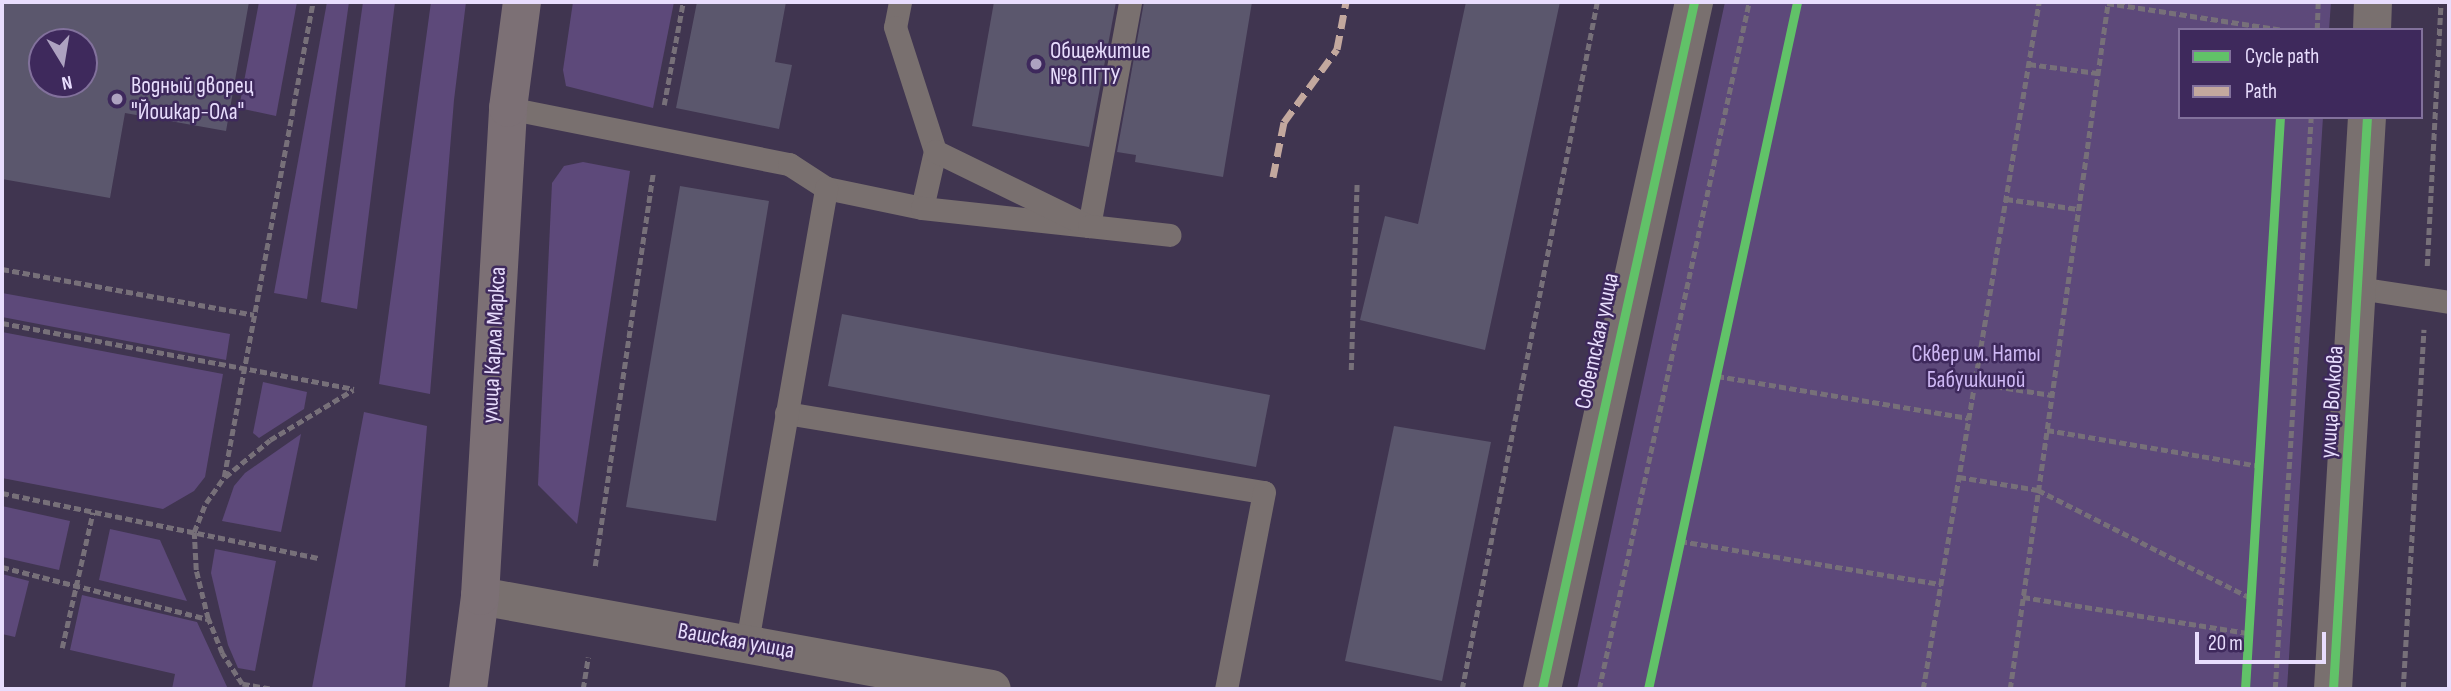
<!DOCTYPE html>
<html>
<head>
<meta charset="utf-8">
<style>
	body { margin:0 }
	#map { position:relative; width:2451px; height:691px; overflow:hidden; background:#403550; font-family:"Sofia Sans Condensed",sans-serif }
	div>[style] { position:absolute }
	.green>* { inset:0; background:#5d497a }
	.building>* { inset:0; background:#5b576d }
	.path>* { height:4.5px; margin-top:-2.25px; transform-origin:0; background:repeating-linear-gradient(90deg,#777079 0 7px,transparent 0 10.5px) }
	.service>* { height:23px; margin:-11.5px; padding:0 11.5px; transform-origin:11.5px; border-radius:11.5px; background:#79706f }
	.tertiary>* { height:38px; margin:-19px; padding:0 19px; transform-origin:19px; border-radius:19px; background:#79706f }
	.primary>* { height:38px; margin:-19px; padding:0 19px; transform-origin:19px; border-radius:19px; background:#7c7075 }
	.quiet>* { height:7px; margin-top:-3.5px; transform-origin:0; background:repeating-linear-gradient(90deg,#c3a89e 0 14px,transparent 0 21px) }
	.cycleway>* { height:9px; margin:-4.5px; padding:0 4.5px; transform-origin:4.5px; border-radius:4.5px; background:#61c268 }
	.dots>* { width:19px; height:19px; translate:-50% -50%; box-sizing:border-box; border:4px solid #3e295c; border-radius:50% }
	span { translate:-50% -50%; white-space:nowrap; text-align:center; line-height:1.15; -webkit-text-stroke:5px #3e295c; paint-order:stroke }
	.poi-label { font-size:23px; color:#e8ddfd }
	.left { translate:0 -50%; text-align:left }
	.street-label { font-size:23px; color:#e8ddfd }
	.park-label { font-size:23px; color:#ceb8f4 }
	.frame { position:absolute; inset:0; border:4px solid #e8ddfd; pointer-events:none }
	.legend { position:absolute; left:2178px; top:28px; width:245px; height:91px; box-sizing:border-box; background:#3e295c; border:2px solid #82719c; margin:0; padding:9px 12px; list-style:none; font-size:21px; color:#e8ddfd }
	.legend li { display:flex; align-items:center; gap:14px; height:35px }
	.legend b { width:35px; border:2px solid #82719c }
	.north { position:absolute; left:28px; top:28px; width:70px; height:70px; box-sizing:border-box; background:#3e295c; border:2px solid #82719c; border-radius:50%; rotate:169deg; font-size:19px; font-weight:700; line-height:28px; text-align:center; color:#e8ddfd }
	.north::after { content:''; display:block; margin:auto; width:24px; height:32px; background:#ada2c0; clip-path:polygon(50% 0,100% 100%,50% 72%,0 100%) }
	.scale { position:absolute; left:2195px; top:632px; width:131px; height:32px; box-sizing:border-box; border:4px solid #e8ddfd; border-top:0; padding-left:9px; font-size:21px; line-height:24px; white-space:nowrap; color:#e8ddfd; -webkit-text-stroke:5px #3e295c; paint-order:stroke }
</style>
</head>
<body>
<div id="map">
	<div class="green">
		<i style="clip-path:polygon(259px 2px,297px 2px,276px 116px,239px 108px)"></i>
		<i style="clip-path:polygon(327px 2px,349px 2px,307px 299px,274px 293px)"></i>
		<i style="clip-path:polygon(363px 2px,395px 2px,357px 309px,321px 302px)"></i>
		<i style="clip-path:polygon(431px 2px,466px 2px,454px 100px,430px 394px,379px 384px)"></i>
		<i style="clip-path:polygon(573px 2px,674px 2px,653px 108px,566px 86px,563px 70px)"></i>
		<i style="clip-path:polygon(1725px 2px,2331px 2px,2329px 30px,2180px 30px,2180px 117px,2323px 117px,2287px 689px,1577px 689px)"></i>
		<i style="clip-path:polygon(583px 162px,630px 171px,577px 524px,538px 485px,552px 183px,564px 166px)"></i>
		<i style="clip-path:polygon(2px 293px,230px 334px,226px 360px,2px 317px)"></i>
		<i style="clip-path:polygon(2px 332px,223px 374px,205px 477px,194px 491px,163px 509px,2px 478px)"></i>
		<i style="clip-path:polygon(263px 382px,307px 392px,304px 409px,259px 438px,253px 433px)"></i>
		<i style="clip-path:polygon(364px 412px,427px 426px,405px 689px,320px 689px,312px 688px)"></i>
		<i style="clip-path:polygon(301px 434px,281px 532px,222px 521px,234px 486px,245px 473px)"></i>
		<i style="clip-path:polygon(2px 506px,70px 521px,59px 570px,2px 557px)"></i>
		<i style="clip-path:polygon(110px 529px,160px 540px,187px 601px,99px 580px)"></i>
		<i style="clip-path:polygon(215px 549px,276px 561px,255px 671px,238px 668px,228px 645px,211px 573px)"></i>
		<i style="clip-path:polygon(2px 574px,29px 581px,15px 637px,2px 634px)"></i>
		<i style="clip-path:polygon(82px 595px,197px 622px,228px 689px,172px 689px,175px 674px,70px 650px)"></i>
	</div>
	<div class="building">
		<i style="clip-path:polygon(evenodd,2px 2px,249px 2px,226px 131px,125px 113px,110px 198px,2px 179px,2px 2px,42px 42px,84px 42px,84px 84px,42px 84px,42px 42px)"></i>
		<i style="clip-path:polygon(697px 2px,786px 2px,775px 62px,792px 65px,779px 129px,676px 108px)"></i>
		<i style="clip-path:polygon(994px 2px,1116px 2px,1089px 147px,972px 126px)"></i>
		<i style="clip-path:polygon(1144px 2px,1252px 2px,1223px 177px,1135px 162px,1136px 155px,1117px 152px)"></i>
		<i style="clip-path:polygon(1466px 2px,1560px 2px,1485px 350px,1360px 320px,1385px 216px,1418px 224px)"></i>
		<i style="clip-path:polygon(680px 186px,769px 201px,716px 521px,626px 507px)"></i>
		<i style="clip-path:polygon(842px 314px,1270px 395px,1256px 467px,828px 386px)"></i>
		<i style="clip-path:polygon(1394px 426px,1491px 442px,1442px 681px,1345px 661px)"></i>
	</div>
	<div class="path">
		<i style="left:2107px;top:3px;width:178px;rotate:8.7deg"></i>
		<i style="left:2317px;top:30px;width:28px;rotate:-88deg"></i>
		<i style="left:2029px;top:64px;width:69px;rotate:7.5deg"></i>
		<i style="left:664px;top:105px;width:105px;rotate:-79.5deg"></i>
		<i style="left:2006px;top:199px;width:73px;rotate:7.9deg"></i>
		<i style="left:2427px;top:266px;width:264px;rotate:-87deg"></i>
		<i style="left:2px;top:269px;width:256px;rotate:10.3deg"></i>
		<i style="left:2px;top:323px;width:358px;rotate:10.6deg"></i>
		<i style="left:1351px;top:370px;width:187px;rotate:-88.2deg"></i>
		<i style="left:1717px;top:376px;width:255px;rotate:9.5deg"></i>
		<i style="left:1975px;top:383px;width:78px;rotate:8.9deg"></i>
		<i style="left:2047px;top:430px;width:215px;rotate:9.6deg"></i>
		<i style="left:225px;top:477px;width:58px;rotate:-39.4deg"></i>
		<i style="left:270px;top:440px;width:97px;rotate:-31.1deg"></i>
		<i style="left:1959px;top:477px;width:80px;rotate:9.3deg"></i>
		<i style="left:2038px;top:490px;width:239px;rotate:26.9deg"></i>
		<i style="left:2px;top:493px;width:323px;rotate:11.6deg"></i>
		<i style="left:1680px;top:541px;width:265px;rotate:9.4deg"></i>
		<i style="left:595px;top:566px;width:398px;rotate:-81.6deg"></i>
		<i style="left:2px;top:567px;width:212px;rotate:14.2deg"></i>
		<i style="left:2023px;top:597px;width:229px;rotate:9.1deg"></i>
		<i style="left:62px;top:648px;width:139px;rotate:-77.2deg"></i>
		<i style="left:270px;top:689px;width:28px;rotate:-170deg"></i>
		<i style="left:242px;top:684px;width:37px;rotate:-123deg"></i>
		<i style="left:222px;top:653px;width:37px;rotate:-112deg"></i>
		<i style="left:208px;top:619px;width:50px;rotate:-103.8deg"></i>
		<i style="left:196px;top:570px;width:38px;rotate:-93deg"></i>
		<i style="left:194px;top:532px;width:31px;rotate:-68deg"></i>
		<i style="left:206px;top:503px;width:32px;rotate:-55deg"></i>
		<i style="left:224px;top:477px;width:483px;rotate:-79.4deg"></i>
		<i style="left:583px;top:689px;width:32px;rotate:-81deg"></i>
		<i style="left:1462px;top:689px;width:700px;rotate:-78.88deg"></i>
		<i style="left:1599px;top:689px;width:703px;rotate:-77.68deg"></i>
		<i style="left:1923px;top:689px;width:697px;rotate:-80.42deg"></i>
		<i style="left:2010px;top:689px;width:694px;rotate:-81.88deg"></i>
		<i style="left:2275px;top:689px;width:573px;rotate:-86.4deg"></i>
		<i style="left:2403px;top:689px;width:360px;rotate:-86.7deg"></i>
	</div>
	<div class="service">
		<i style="left:900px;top:2px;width:25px;rotate:101deg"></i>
		<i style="left:895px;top:27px;width:130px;rotate:72.1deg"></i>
		<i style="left:935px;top:151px;width:58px;rotate:102.8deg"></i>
		<i style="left:508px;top:108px;width:287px;rotate:11.3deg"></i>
		<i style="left:789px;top:164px;width:44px;rotate:33deg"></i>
		<i style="left:826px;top:188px;width:98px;rotate:11.8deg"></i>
		<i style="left:922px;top:208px;width:168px;rotate:6.2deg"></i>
		<i style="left:1089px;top:226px;width:228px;rotate:-79.6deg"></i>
		<i style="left:935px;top:151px;width:171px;rotate:26deg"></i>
		<i style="left:1089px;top:226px;width:81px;rotate:6.3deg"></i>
		<i style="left:2358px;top:288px;width:92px;rotate:8.7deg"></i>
		<i style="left:786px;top:413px;width:484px;rotate:9.4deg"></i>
		<i style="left:1264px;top:492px;width:201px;rotate:100.9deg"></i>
		<i style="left:747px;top:642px;width:461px;rotate:-80.1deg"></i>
	</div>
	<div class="tertiary">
		<i style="left:2372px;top:30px;width:28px;rotate:-88deg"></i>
		<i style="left:480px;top:596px;width:520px;rotate:10.29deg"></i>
		<i style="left:1542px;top:689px;width:704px;rotate:-77.52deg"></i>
		<i style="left:2333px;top:689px;width:573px;rotate:-86.6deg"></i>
	</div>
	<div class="primary">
		<i style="left:468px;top:689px;width:94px;rotate:-82.6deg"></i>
		<i style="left:480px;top:596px;width:489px;rotate:-86.7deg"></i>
		<i style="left:508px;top:108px;width:107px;rotate:-82.5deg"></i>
	</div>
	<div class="quiet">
		<i style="left:1273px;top:177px;width:56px;rotate:-78.7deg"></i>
		<i style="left:1284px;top:122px;width:90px;rotate:-54deg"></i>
		<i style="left:1337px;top:49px;width:48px;rotate:-79.2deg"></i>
	</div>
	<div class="cycleway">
		<i style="left:1542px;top:689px;width:704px;rotate:-77.52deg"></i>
		<i style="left:1648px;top:689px;width:703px;rotate:-77.76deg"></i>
		<i style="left:2245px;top:689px;width:573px;rotate:-86.5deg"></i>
		<i style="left:2333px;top:689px;width:573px;rotate:-86.6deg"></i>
	</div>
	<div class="dots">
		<i style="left:1036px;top:64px;background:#ada2c0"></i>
		<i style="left:117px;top:99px;background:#ada2c0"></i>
	</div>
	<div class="poi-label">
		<span class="left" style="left:1050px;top:64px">Общежитие<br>№8 ПГТУ</span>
		<span class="left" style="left:131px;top:99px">Водный дворец<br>"Йошкар-Ола"</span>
	</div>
	<div class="street-label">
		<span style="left:1597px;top:341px;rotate:-78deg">Советская улица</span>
		<span style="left:494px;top:345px;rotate:-87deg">улица Карла Маркса</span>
		<span style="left:2332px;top:402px;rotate:-86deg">улица Волкова</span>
		<span style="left:736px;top:641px;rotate:10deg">Вашская улица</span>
	</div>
	<div class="park-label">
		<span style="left:1976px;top:367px">Сквер им. Наты<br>Бабушкиной</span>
	</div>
	<div class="frame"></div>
	<ul class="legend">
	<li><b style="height:9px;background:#61c268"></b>Cycle path</li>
	<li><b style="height:9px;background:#c3a89e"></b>Path</li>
	</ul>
	<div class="north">N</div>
	<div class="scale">20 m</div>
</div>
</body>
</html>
